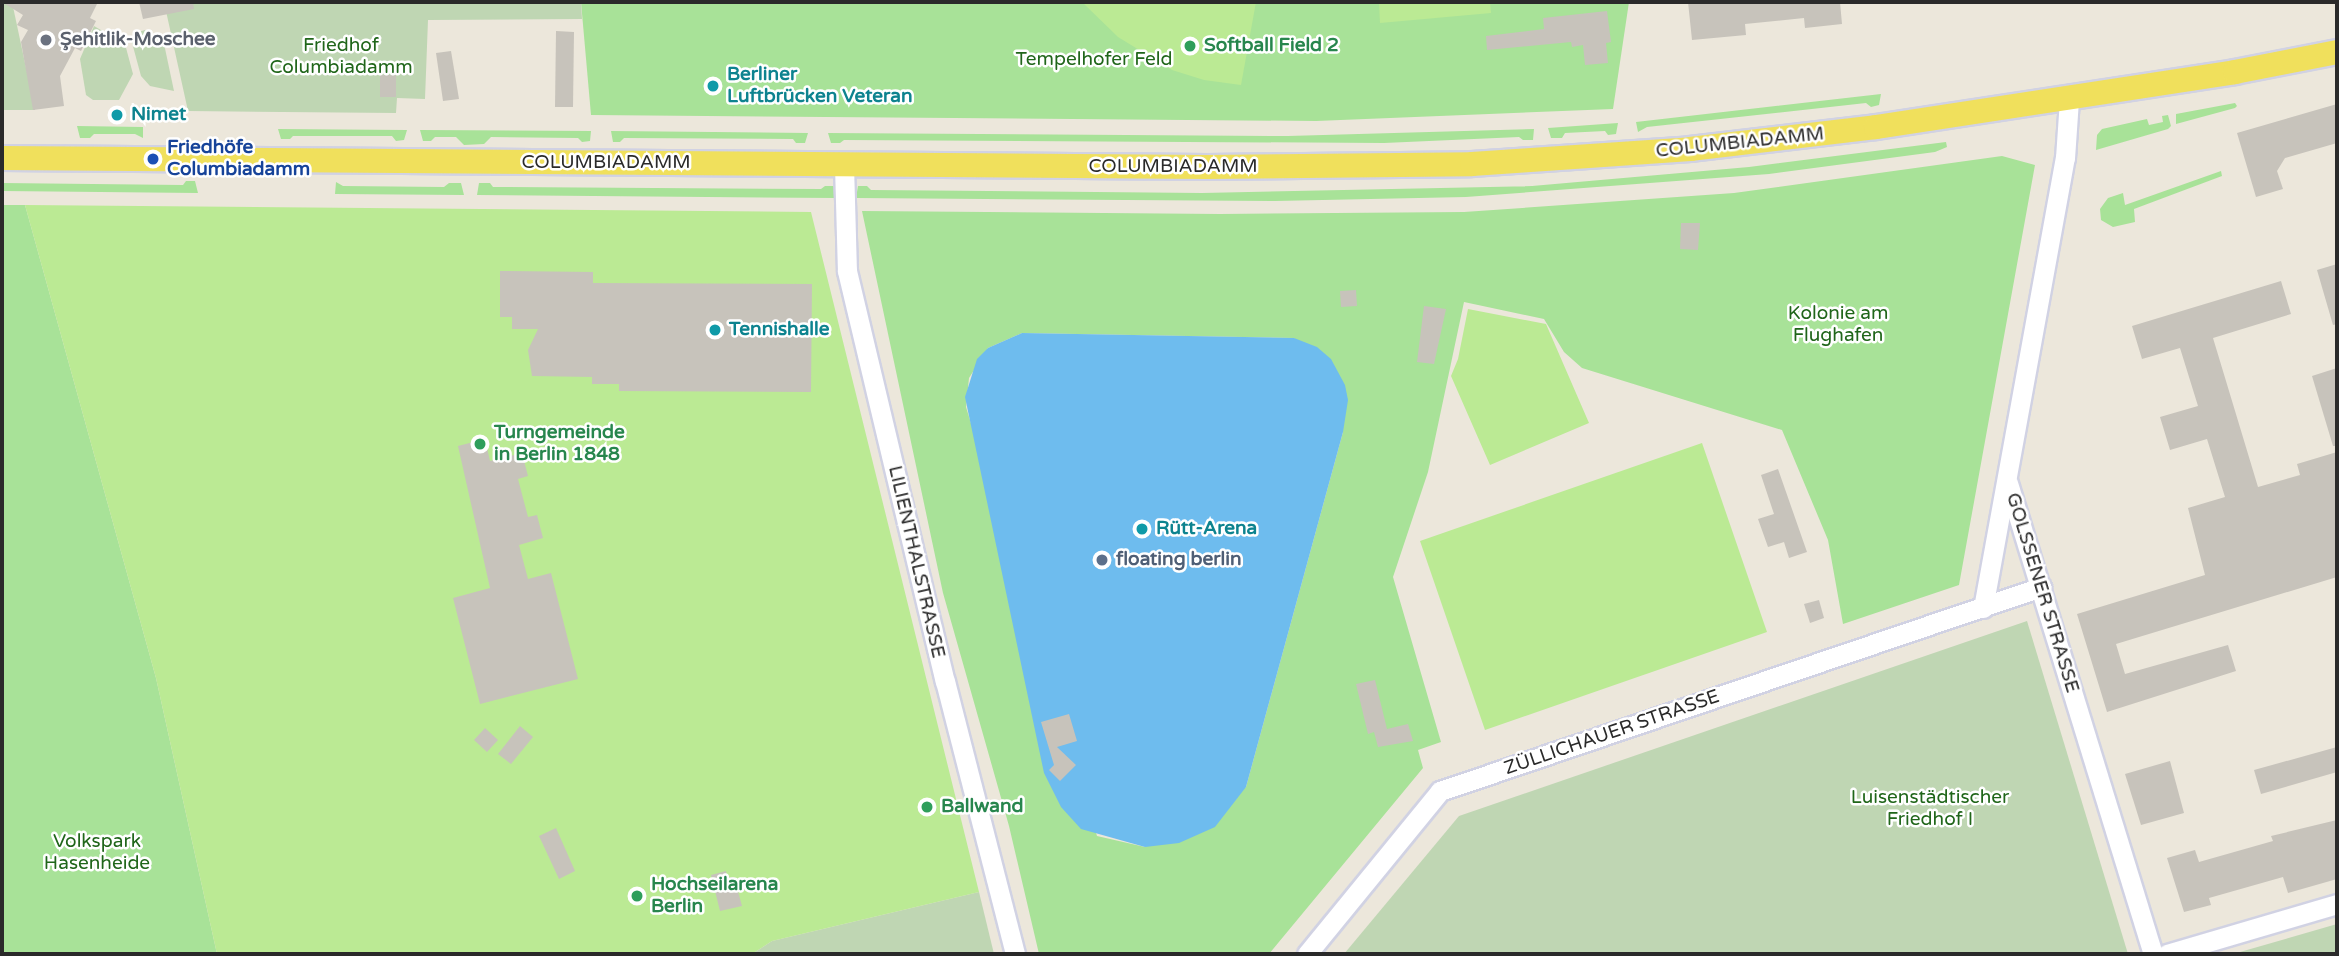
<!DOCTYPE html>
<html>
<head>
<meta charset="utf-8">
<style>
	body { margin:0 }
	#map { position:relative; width:2339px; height:956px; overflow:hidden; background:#ece7db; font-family:"Varela Round",sans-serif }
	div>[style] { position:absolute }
	.green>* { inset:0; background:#a8e298 }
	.cemetery>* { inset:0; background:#bfd6b3 }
	.pitch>* { inset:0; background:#bbea94 }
	.water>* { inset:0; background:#6ebcee }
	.building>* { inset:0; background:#c7c3bb }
	.roads { filter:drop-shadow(2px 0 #d1d2e3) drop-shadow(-2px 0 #d1d2e3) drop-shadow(0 2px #d1d2e3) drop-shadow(0 -2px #d1d2e3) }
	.minor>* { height:19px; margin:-9.5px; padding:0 9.5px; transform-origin:9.5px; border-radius:9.5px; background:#fff }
	.major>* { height:24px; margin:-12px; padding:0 12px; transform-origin:12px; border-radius:12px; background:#f0e05c }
	.dots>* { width:19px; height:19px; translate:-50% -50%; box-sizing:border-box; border:4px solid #fff; border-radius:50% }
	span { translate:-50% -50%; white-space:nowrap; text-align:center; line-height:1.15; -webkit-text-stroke:5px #fff; paint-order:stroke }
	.worship-label { font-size:19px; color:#5b616d; font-weight:700 }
	.left { translate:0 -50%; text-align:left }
	.park-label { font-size:19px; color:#20661a }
	.leisure-label { font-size:19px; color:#27864d; font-weight:700 }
	.culture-label { font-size:19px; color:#0d838f; font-weight:700 }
	.street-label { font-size:19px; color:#2a2a2a }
	.transit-label { font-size:19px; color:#164399; font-weight:700 }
	.service-label { font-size:19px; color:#4e5e75; font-weight:700 }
	.frame { position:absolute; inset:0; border:4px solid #2a2a2a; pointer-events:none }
</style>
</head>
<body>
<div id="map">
	<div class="green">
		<i style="clip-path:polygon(581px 2px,1629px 2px,1613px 109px,1316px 121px,591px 115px)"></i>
		<i style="clip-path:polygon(1881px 94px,1879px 105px,1871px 107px,1866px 103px,1647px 127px,1638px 132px,1636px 122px)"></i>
		<i style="clip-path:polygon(2235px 103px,2237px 106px,2235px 108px,2176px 124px,2176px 114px)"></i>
		<i style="clip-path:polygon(2168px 115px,2171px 126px,2168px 129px,2096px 150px,2097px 135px,2102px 129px,2147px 119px,2149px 125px,2163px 122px,2162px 116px)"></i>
		<i style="clip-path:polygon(1618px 123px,1616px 134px,1608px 135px,1605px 131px,1565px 133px,1562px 138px,1551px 138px,1548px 128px)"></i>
		<i style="clip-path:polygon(77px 126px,143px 127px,143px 138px,135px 134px,94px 134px,90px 138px,80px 138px)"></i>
		<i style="clip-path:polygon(278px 129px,407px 130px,404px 140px,396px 141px,392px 136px,293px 136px,290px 139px,281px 139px)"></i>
		<i style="clip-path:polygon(1534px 129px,1533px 140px,1523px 140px,1519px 137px,1384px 143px,844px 140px,840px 143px,831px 143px,828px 133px,1288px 136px)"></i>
		<i style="clip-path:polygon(420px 130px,591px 131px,590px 141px,582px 142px,578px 138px,491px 137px,484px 144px,464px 145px,456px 137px,435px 137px,431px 141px,423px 141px)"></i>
		<i style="clip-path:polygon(611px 131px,808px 133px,805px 143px,796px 143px,793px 139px,624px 138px,620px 142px,613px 142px)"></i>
		<i style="clip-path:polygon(1946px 142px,1947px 147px,1935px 152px,1769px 174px,1466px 197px,1275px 201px,856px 198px,858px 186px,867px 186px,871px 190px,1202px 193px,1532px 186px,1749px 167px)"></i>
		<i style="clip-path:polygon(evenodd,2002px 156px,2035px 165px,1959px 585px,1843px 624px,1828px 540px,1782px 430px,1582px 368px,1564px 352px,1544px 319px,1464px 302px,1428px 472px,1393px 577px,1441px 742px,1418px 750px,1423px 768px,1269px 954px,1039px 954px,1009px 826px,943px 593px,862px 211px,1220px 214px,1464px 212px,1734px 193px,2002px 156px,1022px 333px,1294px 338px,1343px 432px,1246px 787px,1145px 847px,1097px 836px,966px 407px,969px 378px,988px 348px,1022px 333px)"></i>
		<i style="clip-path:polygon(2221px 171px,2222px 176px,2134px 209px,2135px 222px,2113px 227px,2101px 220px,2100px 209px,2108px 198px,2123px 193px,2125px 205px)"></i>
		<i style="clip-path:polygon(186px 181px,195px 181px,198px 193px,2px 191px,2px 183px,183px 185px)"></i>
		<i style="clip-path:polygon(336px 182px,343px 186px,444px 187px,449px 183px,461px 183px,464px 195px,335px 194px)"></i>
		<i style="clip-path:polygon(479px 183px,490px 183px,493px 187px,821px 189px,825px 186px,835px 186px,837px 198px,477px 195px)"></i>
		<i style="clip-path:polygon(2px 205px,25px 205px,156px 678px,217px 954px,2px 954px)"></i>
	</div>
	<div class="cemetery">
		<i style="clip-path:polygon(2px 2px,12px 2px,35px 110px,2px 110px)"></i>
		<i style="clip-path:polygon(164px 2px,581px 2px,582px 19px,428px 20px,425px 99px,397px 98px,396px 113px,188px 111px)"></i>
		<i style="clip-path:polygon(94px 26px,125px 44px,133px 74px,119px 100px,93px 100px,86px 95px,80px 59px)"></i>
		<i style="clip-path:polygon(145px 30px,163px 39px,174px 91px,150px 86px,141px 76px,131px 39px,135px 33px)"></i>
		<i style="clip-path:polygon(2027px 621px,2128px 954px,1344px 954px,1459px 816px)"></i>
		<i style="clip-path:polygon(979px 892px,994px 954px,752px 954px,772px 941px)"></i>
		<i style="clip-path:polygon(2337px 924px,2337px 954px,2233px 954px)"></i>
	</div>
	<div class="pitch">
		<i style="clip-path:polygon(1082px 2px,1256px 2px,1241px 85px,1204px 80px,1172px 70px,1118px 37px)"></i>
		<i style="clip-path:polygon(1379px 2px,1490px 2px,1491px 13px,1380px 23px)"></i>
		<i style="clip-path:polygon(25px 205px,811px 212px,979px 892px,772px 941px,752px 954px,217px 954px,156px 678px)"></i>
		<i style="clip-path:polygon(1468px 309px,1546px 324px,1589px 423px,1490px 465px,1451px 376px,1458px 359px)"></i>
		<i style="clip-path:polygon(1702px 443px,1767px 632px,1485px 730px,1420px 541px)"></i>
	</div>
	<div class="water">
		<i style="clip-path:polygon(1022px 333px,1294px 338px,1317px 347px,1331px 359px,1345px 385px,1348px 400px,1343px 432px,1246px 787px,1215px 827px,1179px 843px,1145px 847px,1081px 829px,1061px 807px,1044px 773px,965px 397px,977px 359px,988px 348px)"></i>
	</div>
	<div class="building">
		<i style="clip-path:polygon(2px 2px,98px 2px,90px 18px,96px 21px,81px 51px,75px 48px,60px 76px,64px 106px,33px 110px,21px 42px,28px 30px,17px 25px,23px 15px)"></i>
		<i style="clip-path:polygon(139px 2px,193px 2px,194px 9px,143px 19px)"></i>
		<i style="clip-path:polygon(1688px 2px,1840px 2px,1842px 24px,1805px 28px,1804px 18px,1745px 24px,1746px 35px,1692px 40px)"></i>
		<i style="clip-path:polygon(1607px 11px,1611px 42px,1606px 43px,1608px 63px,1585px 65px,1583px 45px,1572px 47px,1571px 42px,1487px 50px,1486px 36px,1544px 29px,1543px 18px)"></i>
		<i style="clip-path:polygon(556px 31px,574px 32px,573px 107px,555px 107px)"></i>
		<i style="clip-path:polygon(451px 51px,459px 99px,443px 101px,436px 53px)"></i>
		<i style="clip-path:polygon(380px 75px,396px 75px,396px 97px,380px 97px)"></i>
		<i style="clip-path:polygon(2337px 104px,2337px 143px,2285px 158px,2277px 171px,2283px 189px,2256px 197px,2237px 133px)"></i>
		<i style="clip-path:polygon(1681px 223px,1700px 223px,1698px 250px,1680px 249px)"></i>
		<i style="clip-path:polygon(2337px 264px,2337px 324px,2333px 325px,2317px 270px)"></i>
		<i style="clip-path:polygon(500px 271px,593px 272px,593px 283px,812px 284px,811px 392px,619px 391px,619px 384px,592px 384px,592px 377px,532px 376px,528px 350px,538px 329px,512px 329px,512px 317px,500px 317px)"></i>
		<i style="clip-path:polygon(2281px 281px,2291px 314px,2213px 338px,2258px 487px,2300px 475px,2297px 464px,2337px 452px,2337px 577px,2116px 644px,2125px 674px,2228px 645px,2236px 671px,2107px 712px,2077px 614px,2205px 575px,2188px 508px,2225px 497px,2207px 439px,2170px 450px,2160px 417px,2198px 406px,2180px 348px,2142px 359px,2132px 326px)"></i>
		<i style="clip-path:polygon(1356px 290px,1357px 306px,1341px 307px,1340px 291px)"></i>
		<i style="clip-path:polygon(1424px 306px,1446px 309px,1434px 364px,1417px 362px)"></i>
		<i style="clip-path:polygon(2337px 368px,2337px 446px,2333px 446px,2312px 376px)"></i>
		<i style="clip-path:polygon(485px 439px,490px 461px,522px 453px,528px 476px,518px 479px,528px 517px,537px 515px,543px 538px,519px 545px,528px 579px,551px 573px,578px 679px,480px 704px,453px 598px,490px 588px,458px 446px)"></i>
		<i style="clip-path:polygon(1778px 469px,1807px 552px,1789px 558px,1784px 542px,1768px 547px,1758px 519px,1774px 514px,1761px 475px)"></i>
		<i style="clip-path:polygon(1819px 600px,1824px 618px,1810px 623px,1804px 604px)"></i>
		<i style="clip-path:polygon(1375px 680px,1387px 729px,1408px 724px,1413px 741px,1378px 747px,1374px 732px,1368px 734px,1356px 684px)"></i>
		<i style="clip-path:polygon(1069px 714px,1077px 741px,1057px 747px,1076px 765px,1060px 781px,1049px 770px,1054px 765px,1041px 722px)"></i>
		<i style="clip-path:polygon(520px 726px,533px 737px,511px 764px,498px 754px)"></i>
		<i style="clip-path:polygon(485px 728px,498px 740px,487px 752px,474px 740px)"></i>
		<i style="clip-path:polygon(2337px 747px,2337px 772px,2261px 794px,2254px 770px)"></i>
		<i style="clip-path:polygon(2170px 761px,2184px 813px,2141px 825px,2125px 774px)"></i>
		<i style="clip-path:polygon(2337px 820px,2337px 879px,2288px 893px,2283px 877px,2209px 898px,2211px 905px,2184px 912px,2167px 858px,2195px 850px,2199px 862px,2273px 841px,2271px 836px)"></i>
		<i style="clip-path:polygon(556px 828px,575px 871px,559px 879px,539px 836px)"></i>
		<i style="clip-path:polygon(726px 871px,727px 878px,734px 877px,742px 906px,720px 911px,711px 875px)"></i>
	</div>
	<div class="roads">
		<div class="minor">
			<i style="left:844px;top:165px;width:106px;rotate:88.4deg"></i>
			<i style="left:847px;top:271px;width:422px;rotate:76.6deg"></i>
			<i style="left:945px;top:681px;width:282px;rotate:75.6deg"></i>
			<i style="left:2008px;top:483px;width:493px;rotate:72.9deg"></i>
			<i style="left:1983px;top:608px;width:457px;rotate:-79.7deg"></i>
			<i style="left:2065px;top:158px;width:59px;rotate:-86.1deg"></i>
			<i style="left:1307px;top:954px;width:210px;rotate:-50.8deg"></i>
			<i style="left:1440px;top:791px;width:635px;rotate:-18.75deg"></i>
			<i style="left:2167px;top:954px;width:177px;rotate:-16.4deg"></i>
		</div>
		<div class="major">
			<i style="left:2px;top:158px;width:1205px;rotate:0.43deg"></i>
			<i style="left:1207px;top:167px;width:265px;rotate:-0.6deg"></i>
			<i style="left:1472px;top:164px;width:219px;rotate:-3.9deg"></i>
			<i style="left:1690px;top:149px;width:187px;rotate:-6.7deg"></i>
			<i style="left:1876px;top:127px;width:363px;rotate:-8.7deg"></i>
			<i style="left:2235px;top:72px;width:104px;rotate:-11.1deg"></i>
		</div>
	</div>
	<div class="dots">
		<i style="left:46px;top:40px;background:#6b7280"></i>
		<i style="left:1190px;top:46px;background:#2e9e5b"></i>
		<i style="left:713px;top:86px;background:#0f9aa8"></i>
		<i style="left:117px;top:115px;background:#0f9aa8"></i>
		<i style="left:153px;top:159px;background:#1a4fb4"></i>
		<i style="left:715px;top:330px;background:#0f9aa8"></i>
		<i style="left:480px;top:444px;background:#2e9e5b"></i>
		<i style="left:1142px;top:529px;background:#0f9aa8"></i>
		<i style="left:1102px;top:560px;background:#5c6f8a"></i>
		<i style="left:927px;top:807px;background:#2e9e5b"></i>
		<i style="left:637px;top:896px;background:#2e9e5b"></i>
	</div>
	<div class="worship-label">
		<span class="left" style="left:60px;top:40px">Şehitlik-Moschee</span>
	</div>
	<div class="park-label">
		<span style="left:341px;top:57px">Friedhof<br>Columbiadamm</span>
		<span style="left:1094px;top:60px">Tempelhofer Feld</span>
		<span style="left:1838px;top:325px">Kolonie am<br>Flughafen</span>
		<span style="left:1930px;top:809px">Luisenstädtischer<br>Friedhof I</span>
		<span style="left:97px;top:853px">Volkspark<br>Hasenheide</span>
	</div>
	<div class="leisure-label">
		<span class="left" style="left:1204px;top:46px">Softball Field 2</span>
		<span class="left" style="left:494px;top:444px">Turngemeinde<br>in Berlin 1848</span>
		<span class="left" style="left:941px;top:807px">Ballwand</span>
		<span class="left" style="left:651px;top:896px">Hochseilarena<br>Berlin</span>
	</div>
	<div class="culture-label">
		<span class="left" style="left:727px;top:86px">Berliner<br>Luftbrücken Veteran</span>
		<span class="left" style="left:131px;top:115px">Nimet</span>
		<span class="left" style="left:729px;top:330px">Tennishalle</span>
		<span class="left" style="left:1156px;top:529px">Rütt-Arena</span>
	</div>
	<div class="street-label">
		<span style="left:1740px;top:143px;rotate:-6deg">COLUMBIADAMM</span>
		<span style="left:606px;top:163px">COLUMBIADAMM</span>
		<span style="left:1173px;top:167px">COLUMBIADAMM</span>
		<span style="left:916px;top:562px;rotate:77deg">LILIENTHALSTRASSE</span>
		<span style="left:2042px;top:593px;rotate:73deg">GOLSSENER STRASSE</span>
		<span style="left:1612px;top:733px;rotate:-19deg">ZÜLLICHAUER STRASSE</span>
	</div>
	<div class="transit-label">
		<span class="left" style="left:167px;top:159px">Friedhöfe<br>Columbiadamm</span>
	</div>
	<div class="service-label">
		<span class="left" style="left:1116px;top:560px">floating berlin</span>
	</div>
	<div class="frame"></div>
</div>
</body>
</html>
